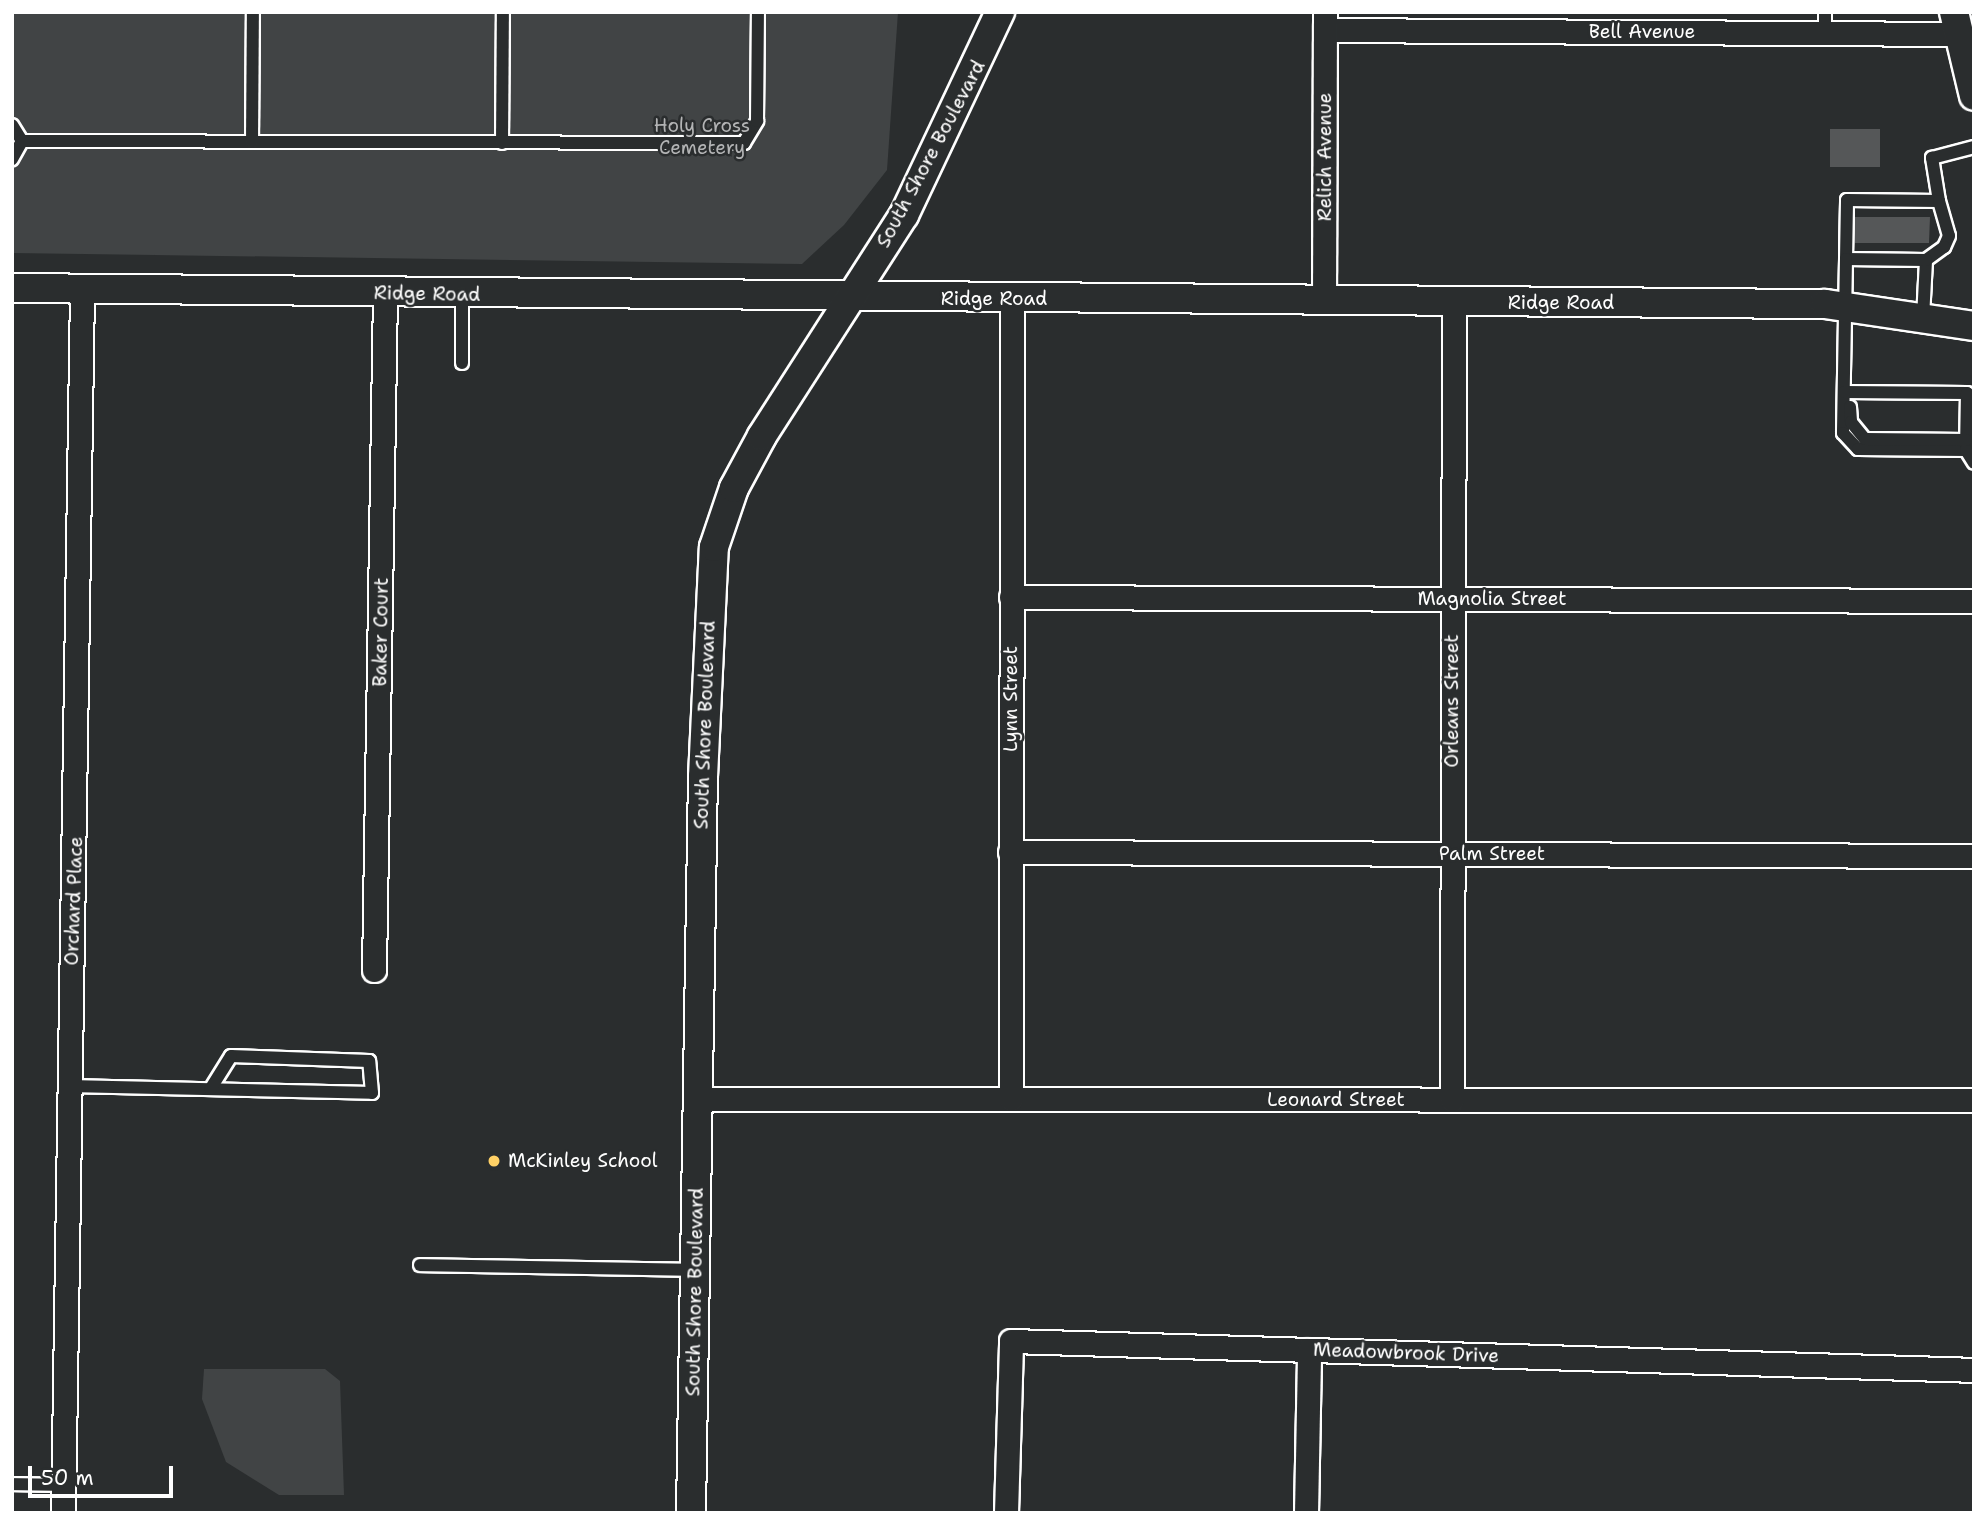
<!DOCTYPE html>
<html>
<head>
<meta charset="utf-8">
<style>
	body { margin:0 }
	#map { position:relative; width:1986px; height:1525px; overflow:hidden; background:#2a2d2e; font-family:"Shantell Sans",sans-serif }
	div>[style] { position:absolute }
	.green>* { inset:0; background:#414445 }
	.building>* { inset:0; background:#555758 }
	.roads { filter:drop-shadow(2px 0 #fff) drop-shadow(-2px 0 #fff) drop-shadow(0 2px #fff) drop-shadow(0 -2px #fff) }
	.service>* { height:12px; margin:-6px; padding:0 6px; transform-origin:6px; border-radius:6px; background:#2a2d2e }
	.minor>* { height:23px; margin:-11.5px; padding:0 11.5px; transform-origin:11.5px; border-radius:11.5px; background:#2a2d2e }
	.tertiary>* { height:28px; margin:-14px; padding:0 14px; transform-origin:14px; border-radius:14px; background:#2a2d2e }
	.dots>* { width:19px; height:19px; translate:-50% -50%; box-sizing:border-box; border:4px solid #2a2d2e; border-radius:50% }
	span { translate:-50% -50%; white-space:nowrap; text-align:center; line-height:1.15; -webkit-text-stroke:5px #2a2d2e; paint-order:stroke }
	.street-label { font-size:19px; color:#fff }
	.park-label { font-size:19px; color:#b3b4b5 }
	.poi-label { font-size:19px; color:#fff }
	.left { translate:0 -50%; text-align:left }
	.frame { position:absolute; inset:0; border:14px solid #fff; pointer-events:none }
	.scale { position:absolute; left:28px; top:1466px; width:145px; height:32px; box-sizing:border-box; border:4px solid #fff; border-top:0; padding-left:9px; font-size:21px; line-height:24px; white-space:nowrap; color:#fff; -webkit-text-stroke:5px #2a2d2e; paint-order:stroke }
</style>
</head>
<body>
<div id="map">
	<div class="green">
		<i style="clip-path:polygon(12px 12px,898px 12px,887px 170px,844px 225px,802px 264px,12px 253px)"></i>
		<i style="clip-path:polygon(204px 1369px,325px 1369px,340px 1381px,344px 1495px,279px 1495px,226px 1462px,202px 1399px)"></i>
	</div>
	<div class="building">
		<i style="clip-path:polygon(1830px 129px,1880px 129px,1880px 167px,1830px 167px)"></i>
		<i style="clip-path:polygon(1855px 217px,1930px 217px,1929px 243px,1855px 243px)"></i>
	</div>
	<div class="roads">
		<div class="service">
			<i style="left:1825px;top:12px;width:21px;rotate:90deg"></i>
			<i style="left:12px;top:125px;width:19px;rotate:58deg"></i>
			<i style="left:22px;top:141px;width:21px;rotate:119deg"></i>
			<i style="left:22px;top:141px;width:722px;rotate:0.16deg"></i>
			<i style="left:744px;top:143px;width:26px;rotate:-59deg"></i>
			<i style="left:757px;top:121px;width:109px;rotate:-89.5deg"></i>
			<i style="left:252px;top:142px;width:130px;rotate:-89.6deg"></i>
			<i style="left:502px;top:143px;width:131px;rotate:-89.6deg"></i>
			<i style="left:1939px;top:201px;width:44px;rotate:-99.2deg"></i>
			<i style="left:1932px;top:158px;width:43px;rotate:-14.7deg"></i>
			<i style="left:1846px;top:259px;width:59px;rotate:-89deg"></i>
			<i style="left:1847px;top:200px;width:92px;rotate:0.6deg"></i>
			<i style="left:1939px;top:201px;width:36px;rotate:74deg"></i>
			<i style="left:1949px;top:236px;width:12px;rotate:114deg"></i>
			<i style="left:1944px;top:247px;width:22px;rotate:144deg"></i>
			<i style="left:462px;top:295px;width:68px;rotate:90deg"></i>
			<i style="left:1923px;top:318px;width:58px;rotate:-87deg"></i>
			<i style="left:1926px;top:260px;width:80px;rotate:-179.3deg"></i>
			<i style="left:1846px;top:259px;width:174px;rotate:91deg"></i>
			<i style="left:1843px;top:433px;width:22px;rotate:47deg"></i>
			<i style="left:1858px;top:449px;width:108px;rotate:0.5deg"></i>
			<i style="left:1844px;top:392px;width:123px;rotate:0.5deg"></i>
			<i style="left:1967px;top:393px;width:57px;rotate:91deg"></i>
			<i style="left:1966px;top:450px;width:15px;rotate:58deg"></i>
			<i style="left:1850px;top:407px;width:15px;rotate:86deg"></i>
			<i style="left:1851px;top:422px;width:22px;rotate:51deg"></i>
			<i style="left:1865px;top:439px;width:101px;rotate:0.6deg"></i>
			<i style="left:69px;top:1086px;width:303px;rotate:1.3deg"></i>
			<i style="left:372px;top:1093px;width:32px;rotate:-95deg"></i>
			<i style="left:369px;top:1061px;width:138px;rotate:-177.9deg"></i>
			<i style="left:231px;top:1056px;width:39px;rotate:122deg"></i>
			<i style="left:420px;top:1265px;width:275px;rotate:1deg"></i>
			<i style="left:12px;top:1484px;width:51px;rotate:1.1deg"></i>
		</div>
		<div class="minor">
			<i style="left:1325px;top:30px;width:634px;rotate:0.36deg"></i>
			<i style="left:1324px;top:301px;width:289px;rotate:-89.8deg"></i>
			<i style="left:1011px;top:597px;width:963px;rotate:0.24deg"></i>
			<i style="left:1010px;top:852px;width:964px;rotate:0.24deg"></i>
			<i style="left:374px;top:970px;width:677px;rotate:-89.07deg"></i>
			<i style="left:698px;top:1099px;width:1276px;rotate:0.04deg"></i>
			<i style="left:1011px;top:1099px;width:800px;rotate:-89.93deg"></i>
			<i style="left:1452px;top:1100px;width:798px;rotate:-89.86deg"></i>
			<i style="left:63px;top:1513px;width:1224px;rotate:-89.11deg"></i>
			<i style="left:1006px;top:1513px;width:172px;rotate:-88.3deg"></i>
			<i style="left:1011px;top:1341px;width:963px;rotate:1.72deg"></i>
			<i style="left:1306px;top:1513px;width:163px;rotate:-88.9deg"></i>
		</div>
		<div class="tertiary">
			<i style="left:1954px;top:12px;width:86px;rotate:76.6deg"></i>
			<i style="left:12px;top:288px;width:1813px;rotate:0.51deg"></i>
			<i style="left:1825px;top:304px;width:151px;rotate:8.4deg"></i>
			<i style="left:691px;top:1513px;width:736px;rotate:-89.07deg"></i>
			<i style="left:703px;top:777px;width:230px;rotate:-87.3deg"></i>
			<i style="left:714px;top:547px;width:62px;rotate:-71.3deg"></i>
			<i style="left:734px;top:488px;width:59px;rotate:-61.7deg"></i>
			<i style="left:762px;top:436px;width:263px;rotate:-57.3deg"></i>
			<i style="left:904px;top:215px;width:225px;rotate:-64.7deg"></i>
		</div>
	</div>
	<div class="dots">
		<i style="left:494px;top:1161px;background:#ffd166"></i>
	</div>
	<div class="street-label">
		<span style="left:1642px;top:32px">Bell Avenue</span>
		<span style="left:931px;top:154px;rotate:-62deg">South Shore Boulevard</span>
		<span style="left:1325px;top:157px;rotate:-90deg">Relich Avenue</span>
		<span style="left:427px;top:294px;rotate:1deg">Ridge Road</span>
		<span style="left:994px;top:299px">Ridge Road</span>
		<span style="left:1561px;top:303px">Ridge Road</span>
		<span style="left:1492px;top:599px">Magnolia Street</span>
		<span style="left:381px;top:632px;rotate:-89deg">Baker Court</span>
		<span style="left:1011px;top:699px;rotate:-90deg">Lynn Street</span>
		<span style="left:1452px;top:701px;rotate:-90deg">Orleans Street</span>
		<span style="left:705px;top:725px;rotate:-88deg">South Shore Boulevard</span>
		<span style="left:1492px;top:854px">Palm Street</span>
		<span style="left:74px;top:901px;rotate:-88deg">Orchard Place</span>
		<span style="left:1336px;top:1100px">Leonard Street</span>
		<span style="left:695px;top:1292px;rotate:-89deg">South Shore Boulevard</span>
		<span style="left:1406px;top:1353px;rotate:2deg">Meadowbrook Drive</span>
	</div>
	<div class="park-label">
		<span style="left:702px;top:137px">Holy Cross<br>Cemetery</span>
	</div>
	<div class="poi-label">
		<span class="left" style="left:508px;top:1161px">McKinley School</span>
	</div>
	<div class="frame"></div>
	<div class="scale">50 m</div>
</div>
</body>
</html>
